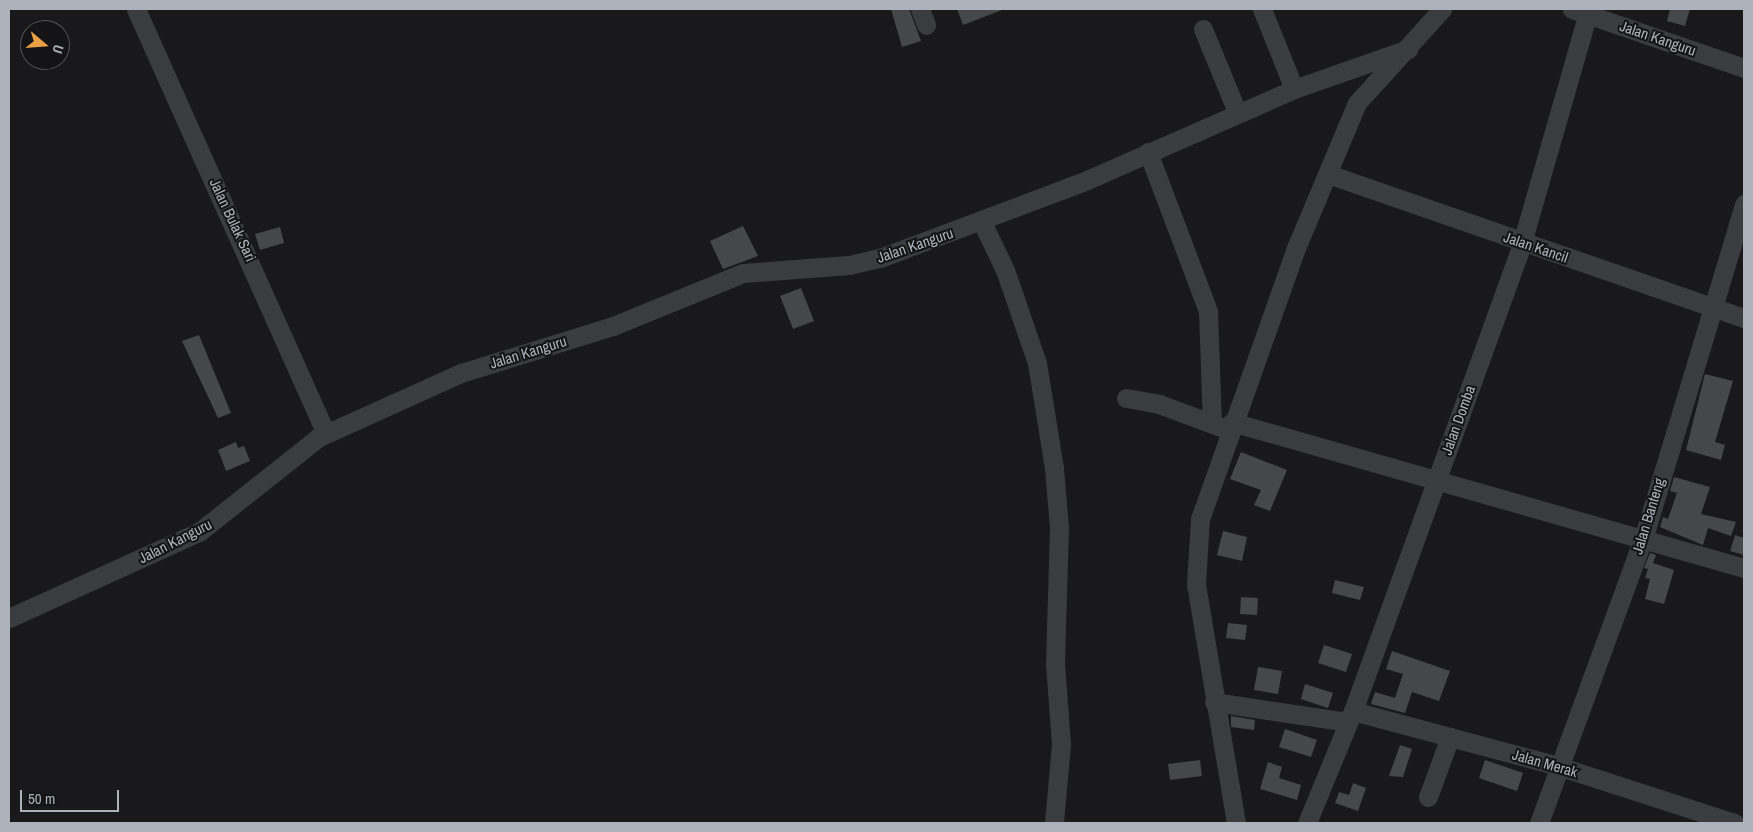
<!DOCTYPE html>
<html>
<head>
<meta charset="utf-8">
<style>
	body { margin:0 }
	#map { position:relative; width:1753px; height:832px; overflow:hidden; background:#19191b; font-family:"Archivo Narrow",sans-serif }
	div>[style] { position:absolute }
	.building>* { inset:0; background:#46474b }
	.minor>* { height:19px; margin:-9.5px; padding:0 9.5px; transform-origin:9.5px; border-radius:9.5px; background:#3a3c40 }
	span { translate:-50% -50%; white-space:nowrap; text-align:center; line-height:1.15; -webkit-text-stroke:4px #141416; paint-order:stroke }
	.street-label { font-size:15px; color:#acb2ba }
	.frame { position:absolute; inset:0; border:10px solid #acb2ba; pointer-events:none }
	.north { position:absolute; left:20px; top:20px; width:50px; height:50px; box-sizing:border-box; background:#141416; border:1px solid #515358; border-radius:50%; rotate:108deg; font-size:14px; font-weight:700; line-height:20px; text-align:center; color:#acb2ba }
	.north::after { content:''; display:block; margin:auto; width:18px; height:22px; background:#e99f43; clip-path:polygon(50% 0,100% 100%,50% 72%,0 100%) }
	.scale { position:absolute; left:20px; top:790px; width:99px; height:22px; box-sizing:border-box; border:2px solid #acb2ba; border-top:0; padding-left:6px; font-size:15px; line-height:18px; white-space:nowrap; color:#acb2ba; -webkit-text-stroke:4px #141416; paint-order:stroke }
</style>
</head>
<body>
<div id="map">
	<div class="building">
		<i style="clip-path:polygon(891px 9px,909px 9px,921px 41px,902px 47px)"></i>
		<i style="clip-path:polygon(957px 9px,1002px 9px,1002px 10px,963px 25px)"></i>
		<i style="clip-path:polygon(1670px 9px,1690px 9px,1685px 26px,1667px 21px)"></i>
		<i style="clip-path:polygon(743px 226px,758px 256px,723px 269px,710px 241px)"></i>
		<i style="clip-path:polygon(280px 227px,284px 243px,260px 250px,255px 234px)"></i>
		<i style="clip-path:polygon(801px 288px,814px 321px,793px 329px,780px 296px)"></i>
		<i style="clip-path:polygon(199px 335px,231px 413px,218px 418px,182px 341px)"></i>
		<i style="clip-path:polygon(1705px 374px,1733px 381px,1715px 442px,1725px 445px,1721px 460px,1686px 450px)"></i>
		<i style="clip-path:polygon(236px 442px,238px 448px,244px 446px,250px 461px,226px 471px,218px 450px)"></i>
		<i style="clip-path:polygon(1241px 452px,1287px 470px,1270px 511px,1254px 505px,1261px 490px,1230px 479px)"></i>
		<i style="clip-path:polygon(1674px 477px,1710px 487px,1701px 514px,1736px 522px,1731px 536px,1708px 528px,1703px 545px,1660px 527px,1663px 517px,1668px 519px,1677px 493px,1670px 491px)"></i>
		<i style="clip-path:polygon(1223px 531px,1247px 537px,1242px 561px,1217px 555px)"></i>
		<i style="clip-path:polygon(1735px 535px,1744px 538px,1744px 555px,1730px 551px)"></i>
		<i style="clip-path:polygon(1650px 553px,1656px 555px,1653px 563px,1674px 570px,1664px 604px,1645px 599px,1650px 579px,1645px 578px,1648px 569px,1644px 568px)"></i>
		<i style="clip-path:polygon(1335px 580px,1364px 587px,1360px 600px,1332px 593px)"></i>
		<i style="clip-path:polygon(1241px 597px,1258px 598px,1257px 615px,1240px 614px)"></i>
		<i style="clip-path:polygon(1228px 623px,1247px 625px,1245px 640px,1226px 638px)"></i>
		<i style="clip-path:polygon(1324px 645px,1352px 654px,1346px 672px,1318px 663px)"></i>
		<i style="clip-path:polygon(1392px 651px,1450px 671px,1439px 701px,1412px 692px,1405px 713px,1371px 704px,1375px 692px,1395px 698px,1403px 674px,1386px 669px)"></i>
		<i style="clip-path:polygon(1258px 667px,1282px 671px,1278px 694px,1254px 690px)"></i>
		<i style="clip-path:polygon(1305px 684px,1333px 693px,1328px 708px,1301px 699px)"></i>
		<i style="clip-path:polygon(1231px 716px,1255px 720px,1254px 730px,1231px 727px)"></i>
		<i style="clip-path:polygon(1285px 729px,1317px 740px,1311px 757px,1279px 747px)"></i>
		<i style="clip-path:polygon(1400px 745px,1412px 749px,1403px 777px,1389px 776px)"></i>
		<i style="clip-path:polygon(1200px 760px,1202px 776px,1170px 780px,1168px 764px)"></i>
		<i style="clip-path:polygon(1485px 760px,1523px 773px,1517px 791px,1479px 778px)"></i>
		<i style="clip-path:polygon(1268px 762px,1282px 767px,1279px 778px,1301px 785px,1297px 800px,1260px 789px)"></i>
		<i style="clip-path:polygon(1353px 783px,1366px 788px,1358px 811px,1335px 803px,1339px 792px,1349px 795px)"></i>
	</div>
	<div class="minor">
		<i style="left:136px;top:9px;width:465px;rotate:65.9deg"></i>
		<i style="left:920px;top:9px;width:17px;rotate:69deg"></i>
		<i style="left:1262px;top:9px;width:86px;rotate:68.2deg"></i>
		<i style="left:1572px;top:9px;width:182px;rotate:18.9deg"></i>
		<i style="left:1203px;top:29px;width:90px;rotate:67.7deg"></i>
		<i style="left:1148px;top:152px;width:170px;rotate:69.3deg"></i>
		<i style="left:1208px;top:311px;width:112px;rotate:88deg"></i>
		<i style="left:1328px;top:174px;width:440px;rotate:19.1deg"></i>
		<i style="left:982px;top:222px;width:53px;rotate:64.4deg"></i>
		<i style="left:1005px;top:270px;width:98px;rotate:71deg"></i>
		<i style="left:1037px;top:363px;width:106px;rotate:80.8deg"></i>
		<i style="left:1054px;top:468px;width:60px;rotate:85.2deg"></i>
		<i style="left:1059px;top:528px;width:135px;rotate:91.7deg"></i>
		<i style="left:1055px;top:663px;width:81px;rotate:85.8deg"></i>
		<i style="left:1061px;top:744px;width:79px;rotate:95.1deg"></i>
		<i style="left:1126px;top:398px;width:34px;rotate:10deg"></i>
		<i style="left:1159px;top:404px;width:66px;rotate:20.4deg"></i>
		<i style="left:1232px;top:422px;width:532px;rotate:15.92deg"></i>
		<i style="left:9px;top:618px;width:209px;rotate:-24.4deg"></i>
		<i style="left:199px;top:532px;width:153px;rotate:-38.4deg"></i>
		<i style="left:319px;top:437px;width:156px;rotate:-24.3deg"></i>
		<i style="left:461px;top:373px;width:159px;rotate:-17.2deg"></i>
		<i style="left:613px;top:326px;width:140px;rotate:-22.2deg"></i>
		<i style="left:743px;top:273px;width:106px;rotate:-4.3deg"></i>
		<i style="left:849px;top:265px;width:32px;rotate:-13deg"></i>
		<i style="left:880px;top:258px;width:221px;rotate:-20.6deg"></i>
		<i style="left:1087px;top:180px;width:226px;rotate:-23.7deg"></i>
		<i style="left:1294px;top:89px;width:121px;rotate:-19.3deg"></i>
		<i style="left:1214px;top:702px;width:135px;rotate:8.5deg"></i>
		<i style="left:1353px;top:711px;width:212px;rotate:15deg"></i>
		<i style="left:1558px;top:766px;width:186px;rotate:17.9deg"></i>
		<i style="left:1428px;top:797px;width:64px;rotate:-69.9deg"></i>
		<i style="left:1236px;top:823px;width:242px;rotate:-99.5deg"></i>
		<i style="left:1196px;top:584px;width:65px;rotate:-86.5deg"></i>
		<i style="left:1200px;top:519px;width:288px;rotate:-70.5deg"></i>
		<i style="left:1296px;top:248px;width:157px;rotate:-67.2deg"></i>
		<i style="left:1357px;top:103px;width:127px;rotate:-47.9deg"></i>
		<i style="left:1307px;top:823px;width:121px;rotate:-67.7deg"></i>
		<i style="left:1353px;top:711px;width:498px;rotate:-70.1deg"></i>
		<i style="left:1522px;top:243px;width:243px;rotate:-74deg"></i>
		<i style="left:1539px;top:823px;width:306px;rotate:-69.9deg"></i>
		<i style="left:1644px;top:536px;width:347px;rotate:-73.2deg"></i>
	</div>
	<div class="street-label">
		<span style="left:1658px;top:38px;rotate:19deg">Jalan Kanguru</span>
		<span style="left:233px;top:220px;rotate:65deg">Jalan Bulak Sari</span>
		<span style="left:915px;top:245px;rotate:-19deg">Jalan Kanguru</span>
		<span style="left:1536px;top:247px;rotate:19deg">Jalan Kancil</span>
		<span style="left:528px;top:352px;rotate:-17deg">Jalan Kanguru</span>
		<span style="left:1458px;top:420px;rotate:-70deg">Jalan Domba</span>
		<span style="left:1648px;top:516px;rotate:-73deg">Jalan Banteng</span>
		<span style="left:175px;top:541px;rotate:-27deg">Jalan Kanguru</span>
		<span style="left:1545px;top:763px;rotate:16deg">Jalan Merak</span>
	</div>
	<div class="frame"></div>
	<div class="north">U</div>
	<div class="scale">50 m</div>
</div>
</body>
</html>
